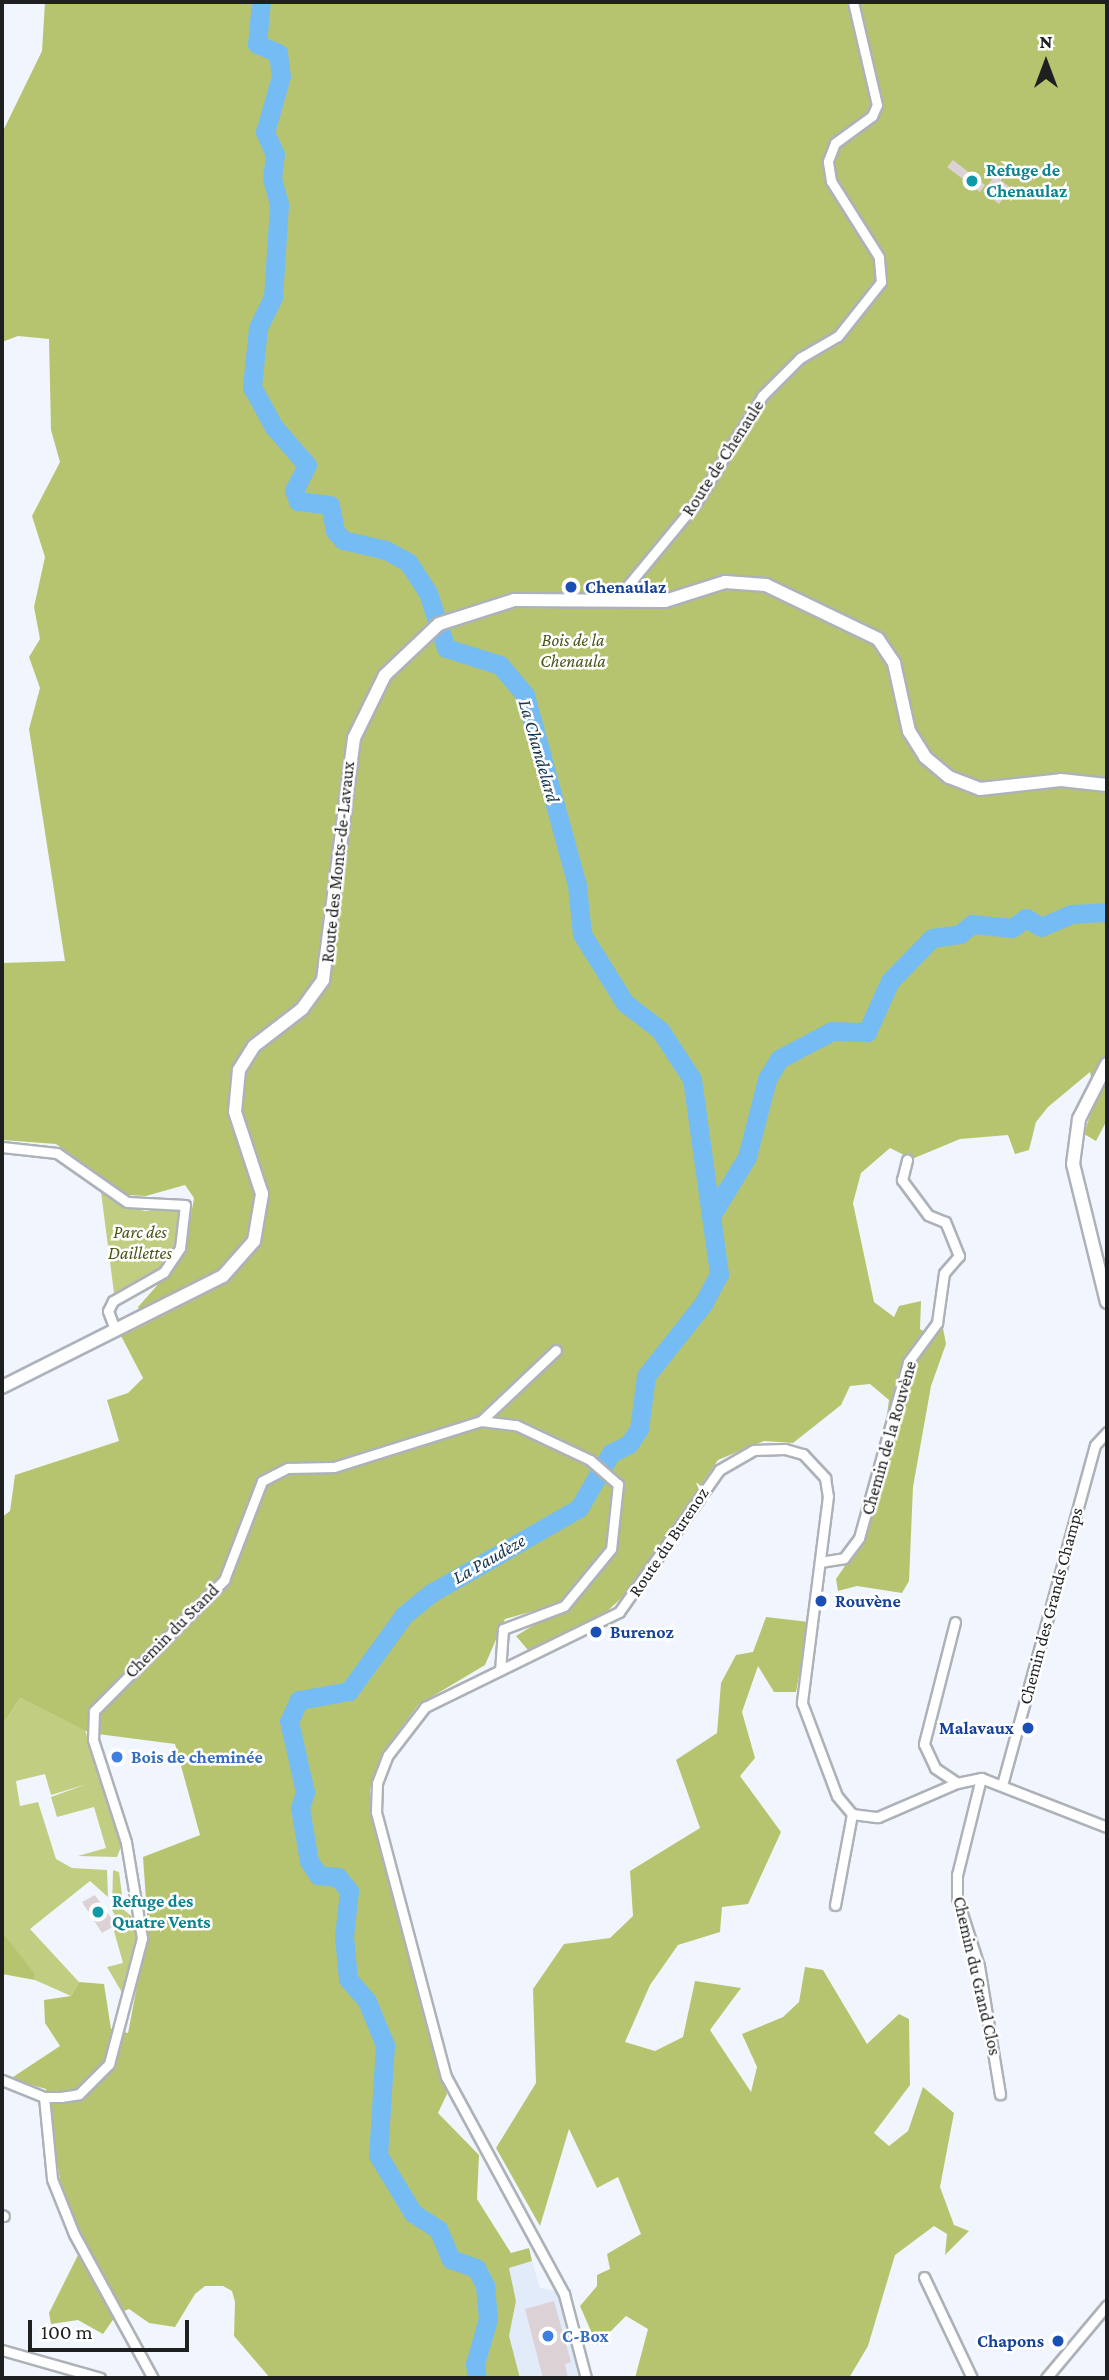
<!DOCTYPE html>
<html>
<head>
<meta charset="utf-8">
<style>
	body { margin:0 }
	#map { position:relative; width:1109px; height:2380px; overflow:hidden; background:#f1f6fe; font-family:"Crimson Pro",serif }
	div>[style] { position:absolute }
	.built>* { inset:0; background:#e1ebf9 }
	.green>* { inset:0; background:#c1cd80 }
	.forest>* { inset:0; background:#b7c46f }
	.river>* { height:19px; margin:-9.5px; padding:0 9.5px; transform-origin:9.5px; border-radius:9.5px; background:#75bcf5 }
	.building>* { inset:0; background:#dcd2d6 }
	.roads { filter:drop-shadow(2px 0 #adb2b9) drop-shadow(-2px 0 #adb2b9) drop-shadow(0 2px #adb2b9) drop-shadow(0 -2px #adb2b9) }
	.street>* { height:9px; margin:-4.5px; padding:0 4.5px; transform-origin:4.5px; border-radius:4.5px; background:#fff }
	.secondary>* { height:12px; margin:-6px; padding:0 6px; transform-origin:6px; border-radius:6px; background:#fff }
	.dots>* { width:19px; height:19px; translate:-50% -50%; box-sizing:border-box; border:4px solid #fff; border-radius:50% }
	span { translate:-50% -50%; white-space:nowrap; text-align:center; line-height:1.15; -webkit-text-stroke:5px #fff; paint-order:stroke }
	.culture-label { font-size:18px; color:#0d838f; font-weight:700 }
	.left { translate:0 -50%; text-align:left }
	.street-label { font-size:18px; color:#1d1f21 }
	.transit-label { font-size:18px; color:#164399; font-weight:700 }
	.right { translate:-100% -50%; text-align:right }
	.park-label { font-size:18px; color:#4d5417; font-style:italic }
	.shop-label { font-size:18px; color:#366cbe; font-weight:700 }
	.water-label { font-size:19px; color:#17354d; font-style:italic }
	.frame { position:absolute; inset:0; border:4px solid #1d1f21; pointer-events:none }
	.north { position:absolute; left:1011px; top:28px; width:70px; height:70px; -webkit-text-stroke:5px #fff; paint-order:stroke; rotate:0deg; font-size:19px; font-weight:700; line-height:28px; text-align:center; color:#1d1f21 }
	.north::after { content:''; display:block; margin:auto; width:24px; height:32px; background:#1d1f21; clip-path:polygon(50% 0,100% 100%,50% 72%,0 100%) }
	.scale { position:absolute; left:28px; top:2320px; width:161px; height:32px; box-sizing:border-box; border:4px solid #1d1f21; border-top:0; padding-left:9px; font-size:21px; line-height:24px; white-space:nowrap; color:#1d1f21; -webkit-text-stroke:5px #fff; paint-order:stroke }
</style>
</head>
<body>
<div id="map">
	<div class="built">
		<i style="clip-path:polygon(532px 2261px,540px 2288px,556px 2291px,577px 2349px,580px 2378px,520px 2378px,509px 2336px,516px 2301px,509px 2268px)"></i>
	</div>
	<div class="green">
		<i style="clip-path:polygon(101px 1192px,126px 1207px,146px 1211px,182px 1207px,180px 1241px,163px 1268px,114px 1293px)"></i>
		<i style="clip-path:polygon(20px 1698px,85px 1730px,122px 1844px,117px 1857px,78px 1856px,106px 1848px,94px 1807px,57px 1817px,51px 1797px,87px 1784px,51px 1795px,45px 1774px,16px 1781px,20px 1806px,38px 1802px,56px 1859px,72px 1868px,107px 1870px,108px 1897px,90px 1881px,30px 1929px,79px 1982px,71px 1996px,35px 1980px,2px 1932px,2px 1726px)"></i>
		<i style="clip-path:polygon(113px 1870px,119px 1872px,124px 1910px,135px 1919px,138px 1932px,124px 1996px,107px 1967px,123px 1963px,114px 1931px,121px 1926px,112px 1910px)"></i>
	</div>
	<div class="forest">
		<i style="clip-path:polygon(45px 2px,1107px 2px,1107px 1120px,1096px 1141px,1084px 1134px,1095px 1100px,1090px 1072px,1048px 1107px,1036px 1122px,1029px 1150px,1015px 1154px,1008px 1135px,960px 1139px,912px 1159px,890px 1148px,861px 1173px,853px 1203px,874px 1302px,894px 1317px,899px 1306px,921px 1301px,920px 1329px,933px 1337px,943px 1328px,946px 1344px,931px 1386px,913px 1487px,909px 1581px,902px 1593px,857px 1586px,838px 1591px,836px 1579px,864px 1538px,874px 1507px,889px 1400px,870px 1384px,850px 1386px,841px 1405px,793px 1443px,764px 1441px,718px 1460px,629px 1591px,601px 1617px,528px 1650px,516px 1636px,542px 1620px,537px 1610px,505px 1619px,485px 1665px,418px 1705px,386px 1748px,370px 1789px,370px 1811px,447px 2094px,438px 2113px,479px 2155px,477px 2199px,511px 2253px,529px 2248px,532px 2261px,509px 2268px,516px 2301px,509px 2336px,520px 2378px,270px 2378px,234px 2336px,235px 2302px,232px 2291px,223px 2286px,205px 2286px,195px 2294px,175px 2327px,149px 2323px,129px 2309px,117px 2314px,103px 2334px,78px 2320px,51px 2324px,49px 2313px,83px 2245px,60px 2180px,46px 2089px,10px 2079px,60px 2046px,45px 2023px,44px 2000px,71px 1996px,79px 1982px,104px 1984px,111px 2029px,128px 2033px,148px 1928px,143px 1857px,200px 1835px,175px 1744px,90px 1733px,20px 1698px,2px 1726px,2px 1517px,10px 1511px,15px 1475px,119px 1441px,107px 1400px,128px 1393px,143px 1378px,121px 1336px,146px 1324px,138px 1307px,184px 1255px,194px 1198px,185px 1185px,146px 1196px,127px 1195px,56px 1144px,2px 1140px,2px 963px,65px 961px,29px 729px,40px 688px,29px 657px,40px 639px,34px 607px,45px 557px,32px 516px,60px 462px,51px 430px,49px 339px,18px 336px,2px 342px,2px 133px,42px 51px)"></i>
		<i style="clip-path:polygon(766px 1617px,809px 1622px,796px 1692px,774px 1692px,758px 1666px,742px 1712px,755px 1758px,740px 1776px,781px 1832px,748px 1904px,722px 1907px,720px 1932px,678px 1945px,650px 1985px,625px 2042px,655px 2051px,683px 2037px,695px 1981px,741px 1988px,710px 2030px,751px 2092px,757px 2067px,742px 2034px,783px 2017px,799px 2002px,805px 1967px,823px 1970px,867px 2044px,899px 2014px,909px 2019px,910px 2085px,874px 2133px,889px 2146px,908px 2131px,923px 2087px,954px 2113px,940px 2187px,954px 2225px,969px 2231px,945px 2255px,947px 2234px,934px 2226px,895px 2255px,868px 2346px,849px 2378px,635px 2378px,648px 2329px,626px 2316px,597px 2345px,580px 2306px,597px 2286px,597px 2275px,610px 2269px,607px 2254px,641px 2234px,618px 2177px,597px 2188px,569px 2129px,540px 2226px,496px 2148px,536px 2083px,533px 1989px,564px 1944px,610px 1938px,633px 1916px,630px 1871px,700px 1828px,676px 1760px,717px 1733px,721px 1683px,736px 1655px,753px 1652px)"></i>
		<i style="clip-path:polygon(2px 1932px,34px 1973px,35px 1980px,2px 1974px)"></i>
	</div>
	<div class="river">
		<i style="left:261px;top:2px;width:42px;rotate:95.4deg"></i>
		<i style="left:257px;top:44px;width:23px;rotate:23deg"></i>
		<i style="left:278px;top:53px;width:23px;rotate:83deg"></i>
		<i style="left:281px;top:76px;width:58px;rotate:105.9deg"></i>
		<i style="left:265px;top:132px;width:24px;rotate:66deg"></i>
		<i style="left:275px;top:154px;width:24px;rotate:97deg"></i>
		<i style="left:272px;top:178px;width:28px;rotate:75deg"></i>
		<i style="left:279px;top:205px;width:92px;rotate:93.7deg"></i>
		<i style="left:273px;top:297px;width:34px;rotate:116deg"></i>
		<i style="left:258px;top:328px;width:59px;rotate:95.8deg"></i>
		<i style="left:252px;top:387px;width:46px;rotate:61.2deg"></i>
		<i style="left:274px;top:427px;width:50px;rotate:49deg"></i>
		<i style="left:307px;top:465px;width:28px;rotate:117deg"></i>
		<i style="left:294px;top:490px;width:12px;rotate:70deg"></i>
		<i style="left:298px;top:501px;width:32px;rotate:7deg"></i>
		<i style="left:330px;top:505px;width:26px;rotate:79deg"></i>
		<i style="left:335px;top:531px;width:12px;rotate:48deg"></i>
		<i style="left:343px;top:540px;width:44px;rotate:13.1deg"></i>
		<i style="left:386px;top:550px;width:25px;rotate:29deg"></i>
		<i style="left:408px;top:562px;width:37px;rotate:57deg"></i>
		<i style="left:428px;top:593px;width:58px;rotate:71.9deg"></i>
		<i style="left:446px;top:648px;width:57px;rotate:17.5deg"></i>
		<i style="left:500px;top:665px;width:39px;rotate:50deg"></i>
		<i style="left:525px;top:695px;width:197px;rotate:74.7deg"></i>
		<i style="left:577px;top:885px;width:49px;rotate:84.2deg"></i>
		<i style="left:582px;top:934px;width:81px;rotate:58.1deg"></i>
		<i style="left:625px;top:1003px;width:44px;rotate:37.6deg"></i>
		<i style="left:660px;top:1030px;width:59px;rotate:56.9deg"></i>
		<i style="left:692px;top:1079px;width:197px;rotate:82.1deg"></i>
		<i style="left:719px;top:1274px;width:34px;rotate:118deg"></i>
		<i style="left:703px;top:1304px;width:92px;rotate:128.4deg"></i>
		<i style="left:646px;top:1376px;width:53px;rotate:97.5deg"></i>
		<i style="left:639px;top:1429px;width:18px;rotate:124deg"></i>
		<i style="left:629px;top:1444px;width:20px;rotate:153deg"></i>
		<i style="left:611px;top:1453px;width:64px;rotate:120.2deg"></i>
		<i style="left:579px;top:1508px;width:171px;rotate:150.1deg"></i>
		<i style="left:431px;top:1593px;width:35px;rotate:141deg"></i>
		<i style="left:404px;top:1615px;width:94px;rotate:125.9deg"></i>
		<i style="left:349px;top:1691px;width:51px;rotate:169.8deg"></i>
		<i style="left:299px;top:1700px;width:23px;rotate:115deg"></i>
		<i style="left:289px;top:1721px;width:73px;rotate:77.3deg"></i>
		<i style="left:305px;top:1792px;width:17px;rotate:107deg"></i>
		<i style="left:300px;top:1808px;width:54px;rotate:80.4deg"></i>
		<i style="left:309px;top:1861px;width:17px;rotate:57deg"></i>
		<i style="left:318px;top:1875px;width:20px;rotate:6deg"></i>
		<i style="left:338px;top:1877px;width:18px;rotate:52deg"></i>
		<i style="left:349px;top:1891px;width:45px;rotate:96.3deg"></i>
		<i style="left:344px;top:1936px;width:43px;rotate:84.7deg"></i>
		<i style="left:348px;top:1979px;width:29px;rotate:49deg"></i>
		<i style="left:367px;top:2001px;width:48px;rotate:67.8deg"></i>
		<i style="left:385px;top:2045px;width:110px;rotate:93.6deg"></i>
		<i style="left:378px;top:2155px;width:68px;rotate:58.9deg"></i>
		<i style="left:413px;top:2213px;width:30px;rotate:33deg"></i>
		<i style="left:438px;top:2229px;width:33px;rotate:67deg"></i>
		<i style="left:451px;top:2259px;width:27px;rotate:20deg"></i>
		<i style="left:476px;top:2268px;width:19px;rotate:62deg"></i>
		<i style="left:485px;top:2285px;width:34px;rotate:85deg"></i>
		<i style="left:488px;top:2319px;width:47px;rotate:106.1deg"></i>
		<i style="left:475px;top:2364px;width:14px;rotate:82deg"></i>
		<i style="left:711px;top:1216px;width:69px;rotate:-58.6deg"></i>
		<i style="left:747px;top:1157px;width:81px;rotate:-75.6deg"></i>
		<i style="left:767px;top:1079px;width:23px;rotate:-59deg"></i>
		<i style="left:779px;top:1059px;width:60px;rotate:-27.8deg"></i>
		<i style="left:832px;top:1031px;width:35px;rotate:2deg"></i>
		<i style="left:867px;top:1032px;width:56px;rotate:-65.7deg"></i>
		<i style="left:890px;top:981px;width:60px;rotate:-45.7deg"></i>
		<i style="left:932px;top:938px;width:28px;rotate:-8deg"></i>
		<i style="left:960px;top:934px;width:16px;rotate:-40deg"></i>
		<i style="left:972px;top:924px;width:40px;rotate:5.7deg"></i>
		<i style="left:1012px;top:928px;width:17px;rotate:-36deg"></i>
		<i style="left:1026px;top:918px;width:17px;rotate:31deg"></i>
		<i style="left:1041px;top:927px;width:33px;rotate:-23deg"></i>
		<i style="left:1071px;top:914px;width:36px;rotate:-3deg"></i>
	</div>
	<div class="building">
		<i style="clip-path:polygon(953px 160px,985px 185px,980px 192px,947px 167px)"></i>
		<i style="clip-path:polygon(995px 176px,1011px 188px,999px 204px,983px 191px)"></i>
		<i style="clip-path:polygon(95px 1895px,116px 1925px,102px 1933px,82px 1902px)"></i>
		<i style="clip-path:polygon(554px 2301px,571px 2362px,565px 2364px,568px 2378px,543px 2378px,525px 2309px)"></i>
	</div>
	<div class="roads">
		<div class="street">
			<i style="left:615px;top:601px;width:127px;rotate:-50.4deg"></i>
			<i style="left:696px;top:503px;width:126px;rotate:-58.3deg"></i>
			<i style="left:762px;top:396px;width:54px;rotate:-45deg"></i>
			<i style="left:800px;top:358px;width:44px;rotate:-30.1deg"></i>
			<i style="left:838px;top:336px;width:69px;rotate:-51.5deg"></i>
			<i style="left:881px;top:282px;width:25px;rotate:-95deg"></i>
			<i style="left:879px;top:257px;width:90px;rotate:-122.3deg"></i>
			<i style="left:831px;top:181px;width:20px;rotate:-99deg"></i>
			<i style="left:828px;top:161px;width:19px;rotate:-69deg"></i>
			<i style="left:835px;top:143px;width:46px;rotate:-36.1deg"></i>
			<i style="left:872px;top:116px;width:12px;rotate:-66deg"></i>
			<i style="left:877px;top:105px;width:106px;rotate:-103.1deg"></i>
			<i style="left:2px;top:1147px;width:55px;rotate:6.2deg"></i>
			<i style="left:57px;top:1153px;width:85px;rotate:35deg"></i>
			<i style="left:127px;top:1202px;width:58px;rotate:3deg"></i>
			<i style="left:185px;top:1205px;width:43px;rotate:96.6deg"></i>
			<i style="left:180px;top:1248px;width:29px;rotate:124deg"></i>
			<i style="left:164px;top:1272px;width:59px;rotate:150.4deg"></i>
			<i style="left:113px;top:1301px;width:11px;rotate:117deg"></i>
			<i style="left:108px;top:1311px;width:17px;rotate:69deg"></i>
			<i style="left:481px;top:1421px;width:103px;rotate:-43.4deg"></i>
			<i style="left:820px;top:1562px;width:24px;rotate:-9deg"></i>
			<i style="left:844px;top:1558px;width:25px;rotate:-53deg"></i>
			<i style="left:859px;top:1538px;width:183px;rotate:-74.4deg"></i>
			<i style="left:908px;top:1362px;width:49px;rotate:-53.4deg"></i>
			<i style="left:937px;top:1323px;width:50px;rotate:-82deg"></i>
			<i style="left:944px;top:1273px;width:23px;rotate:-49deg"></i>
			<i style="left:959px;top:1256px;width:37px;rotate:-112deg"></i>
			<i style="left:945px;top:1222px;width:18px;rotate:-158deg"></i>
			<i style="left:928px;top:1215px;width:44px;rotate:-126.6deg"></i>
			<i style="left:902px;top:1180px;width:21px;rotate:-76deg"></i>
			<i style="left:955px;top:1622px;width:126px;rotate:104.3deg"></i>
			<i style="left:924px;top:1744px;width:26px;rotate:65deg"></i>
			<i style="left:935px;top:1768px;width:27px;rotate:34deg"></i>
			<i style="left:981px;top:1778px;width:100px;rotate:103.9deg"></i>
			<i style="left:957px;top:1875px;width:23px;rotate:90deg"></i>
			<i style="left:957px;top:1898px;width:71px;rotate:72.1deg"></i>
			<i style="left:979px;top:1966px;width:130px;rotate:80.7deg"></i>
			<i style="left:1002px;top:1785px;width:352px;rotate:-74.7deg"></i>
			<i style="left:1095px;top:1445px;width:18px;rotate:-47deg"></i>
			<i style="left:835px;top:1905px;width:93px;rotate:-79.4deg"></i>
			<i style="left:2px;top:2080px;width:45px;rotate:22deg"></i>
			<i style="left:44px;top:2097px;width:17px"></i>
			<i style="left:61px;top:2097px;width:18px;rotate:-9deg"></i>
			<i style="left:79px;top:2094px;width:42px;rotate:-45deg"></i>
			<i style="left:109px;top:2064px;width:130px;rotate:-75.3deg"></i>
			<i style="left:142px;top:1938px;width:97px;rotate:-99.5deg"></i>
			<i style="left:126px;top:1842px;width:107px;rotate:-107.9deg"></i>
			<i style="left:93px;top:1740px;width:29px;rotate:-88deg"></i>
			<i style="left:94px;top:1711px;width:185px;rotate:-45.2deg"></i>
			<i style="left:224px;top:1580px;width:106px;rotate:-69deg"></i>
			<i style="left:262px;top:1481px;width:29px;rotate:-27deg"></i>
			<i style="left:288px;top:1468px;width:46px;rotate:-1.2deg"></i>
			<i style="left:334px;top:1467px;width:154px;rotate:-17.4deg"></i>
			<i style="left:481px;top:1421px;width:35px;rotate:7deg"></i>
			<i style="left:516px;top:1425px;width:82px;rotate:25.3deg"></i>
			<i style="left:590px;top:1460px;width:37px;rotate:41deg"></i>
			<i style="left:618px;top:1484px;width:65px;rotate:96.1deg"></i>
			<i style="left:611px;top:1549px;width:74px;rotate:129.5deg"></i>
			<i style="left:564px;top:1606px;width:65px;rotate:159.3deg"></i>
			<i style="left:503px;top:1629px;width:39px;rotate:94deg"></i>
			<i style="left:44px;top:2097px;width:82px;rotate:84.4deg"></i>
			<i style="left:52px;top:2179px;width:59px;rotate:68.2deg"></i>
			<i style="left:74px;top:2234px;width:164px;rotate:61.3deg"></i>
			<i style="left:2px;top:2215px;width:2px;rotate:27deg"></i>
			<i style="left:924px;top:2277px;width:112px;rotate:64.6deg"></i>
			<i style="left:2px;top:2350px;width:102px;rotate:15.9deg"></i>
			<i style="left:586px;top:2378px;width:87px;rotate:-104.7deg"></i>
			<i style="left:564px;top:2294px;width:247px;rotate:-118.5deg"></i>
			<i style="left:446px;top:2077px;width:274px;rotate:-104.8deg"></i>
			<i style="left:376px;top:1812px;width:29px;rotate:-88deg"></i>
			<i style="left:377px;top:1783px;width:30px;rotate:-69deg"></i>
			<i style="left:388px;top:1755px;width:61px;rotate:-52.4deg"></i>
			<i style="left:425px;top:1707px;width:216px;rotate:-26.1deg"></i>
			<i style="left:619px;top:1612px;width:174px;rotate:-54.8deg"></i>
			<i style="left:719px;top:1470px;width:39px;rotate:-30deg"></i>
			<i style="left:753px;top:1450px;width:32px;rotate:-2deg"></i>
			<i style="left:785px;top:1449px;width:19px;rotate:16deg"></i>
			<i style="left:803px;top:1454px;width:33px;rotate:47deg"></i>
			<i style="left:825px;top:1478px;width:18px;rotate:81deg"></i>
			<i style="left:828px;top:1496px;width:209px;rotate:97.2deg"></i>
			<i style="left:802px;top:1703px;width:99px;rotate:69.4deg"></i>
			<i style="left:837px;top:1796px;width:23px;rotate:50deg"></i>
			<i style="left:852px;top:1814px;width:26px;rotate:7deg"></i>
			<i style="left:878px;top:1817px;width:86px;rotate:-23.3deg"></i>
			<i style="left:957px;top:1783px;width:25px;rotate:-12deg"></i>
			<i style="left:981px;top:1778px;width:135px;rotate:21.3deg"></i>
			<i style="left:1046px;top:2378px;width:95px;rotate:-50.1deg"></i>
		</div>
		<div class="secondary">
			<i style="left:1107px;top:1064px;width:62px;rotate:117deg"></i>
			<i style="left:1079px;top:1119px;width:45px;rotate:97.6deg"></i>
			<i style="left:1073px;top:1164px;width:142px;rotate:76.2deg"></i>
			<i style="left:2px;top:1387px;width:247px;rotate:-26.7deg"></i>
			<i style="left:223px;top:1276px;width:47px;rotate:-48.5deg"></i>
			<i style="left:254px;top:1241px;width:48px;rotate:-80.3deg"></i>
			<i style="left:262px;top:1194px;width:86px;rotate:-108.2deg"></i>
			<i style="left:235px;top:1112px;width:42px;rotate:-84.6deg"></i>
			<i style="left:239px;top:1070px;width:28px;rotate:-58deg"></i>
			<i style="left:254px;top:1046px;width:61px;rotate:-37.6deg"></i>
			<i style="left:302px;top:1009px;width:36px;rotate:-54deg"></i>
			<i style="left:323px;top:980px;width:244px;rotate:-82.7deg"></i>
			<i style="left:354px;top:738px;width:70px;rotate:-63.8deg"></i>
			<i style="left:385px;top:675px;width:74px;rotate:-43.4deg"></i>
			<i style="left:439px;top:624px;width:79px;rotate:-17.7deg"></i>
			<i style="left:514px;top:600px;width:151px;rotate:0.4deg"></i>
			<i style="left:665px;top:601px;width:63px;rotate:-17.6deg"></i>
			<i style="left:725px;top:582px;width:41px;rotate:4.2deg"></i>
			<i style="left:766px;top:585px;width:124px;rotate:25.7deg"></i>
			<i style="left:878px;top:639px;width:29px;rotate:56deg"></i>
			<i style="left:894px;top:663px;width:70px;rotate:77.6deg"></i>
			<i style="left:909px;top:731px;width:31px;rotate:58deg"></i>
			<i style="left:925px;top:757px;width:31px;rotate:40deg"></i>
			<i style="left:949px;top:777px;width:33px;rotate:21deg"></i>
			<i style="left:980px;top:789px;width:81px;rotate:-6.3deg"></i>
			<i style="left:1061px;top:780px;width:46px;rotate:6.2deg"></i>
		</div>
	</div>
	<div class="dots">
		<i style="left:972px;top:181px;background:#0f9aa8"></i>
		<i style="left:571px;top:587px;background:#1a4fb4"></i>
		<i style="left:821px;top:1601px;background:#1a4fb4"></i>
		<i style="left:596px;top:1632px;background:#1a4fb4"></i>
		<i style="left:1028px;top:1728px;background:#1a4fb4"></i>
		<i style="left:117px;top:1757px;background:#3f7fe0"></i>
		<i style="left:98px;top:1912px;background:#0f9aa8"></i>
		<i style="left:548px;top:2336px;background:#3f7fe0"></i>
		<i style="left:1058px;top:2341px;background:#1a4fb4"></i>
	</div>
	<div class="culture-label">
		<span class="left" style="left:986px;top:181px">Refuge de<br>Chenaulaz</span>
		<span class="left" style="left:112px;top:1912px">Refuge des<br>Quatre Vents</span>
	</div>
	<div class="street-label">
		<span style="left:723px;top:458px;rotate:-57deg">Route de Chenaule</span>
		<span style="left:338px;top:862px;rotate:-84deg">Route des Monts-de-Lavaux</span>
		<span style="left:889px;top:1438px;rotate:-74deg">Chemin de la Rouvène</span>
		<span style="left:669px;top:1542px;rotate:-56deg">Route du Burenoz</span>
		<span style="left:1051px;top:1606px;rotate:-75deg">Chemin des Grands Champs</span>
		<span style="left:172px;top:1631px;rotate:-45deg">Chemin du Stand</span>
		<span style="left:977px;top:1976px;rotate:77deg">Chemin du Grand Clos</span>
	</div>
	<div class="transit-label">
		<span class="left" style="left:585px;top:587px">Chenaulaz</span>
		<span class="left" style="left:835px;top:1601px">Rouvène</span>
		<span class="left" style="left:610px;top:1632px">Burenoz</span>
		<span class="right" style="left:1014px;top:1728px">Malavaux</span>
		<span class="right" style="left:1044px;top:2341px">Chapons</span>
	</div>
	<div class="park-label">
		<span style="left:573px;top:651px">Bois de la<br>Chenaula</span>
		<span style="left:140px;top:1243px">Parc des<br>Daillettes</span>
	</div>
	<div class="shop-label">
		<span class="left" style="left:131px;top:1757px">Bois de cheminée</span>
		<span class="left" style="left:562px;top:2336px">C-Box</span>
	</div>
	<div class="water-label">
		<span style="left:539px;top:751px;rotate:74deg">La Chandelard</span>
		<span style="left:489px;top:1559px;rotate:-30deg">La Paudèze</span>
	</div>
	<div class="frame"></div>
	<div class="north">N</div>
	<div class="scale">100 m</div>
</div>
</body>
</html>
